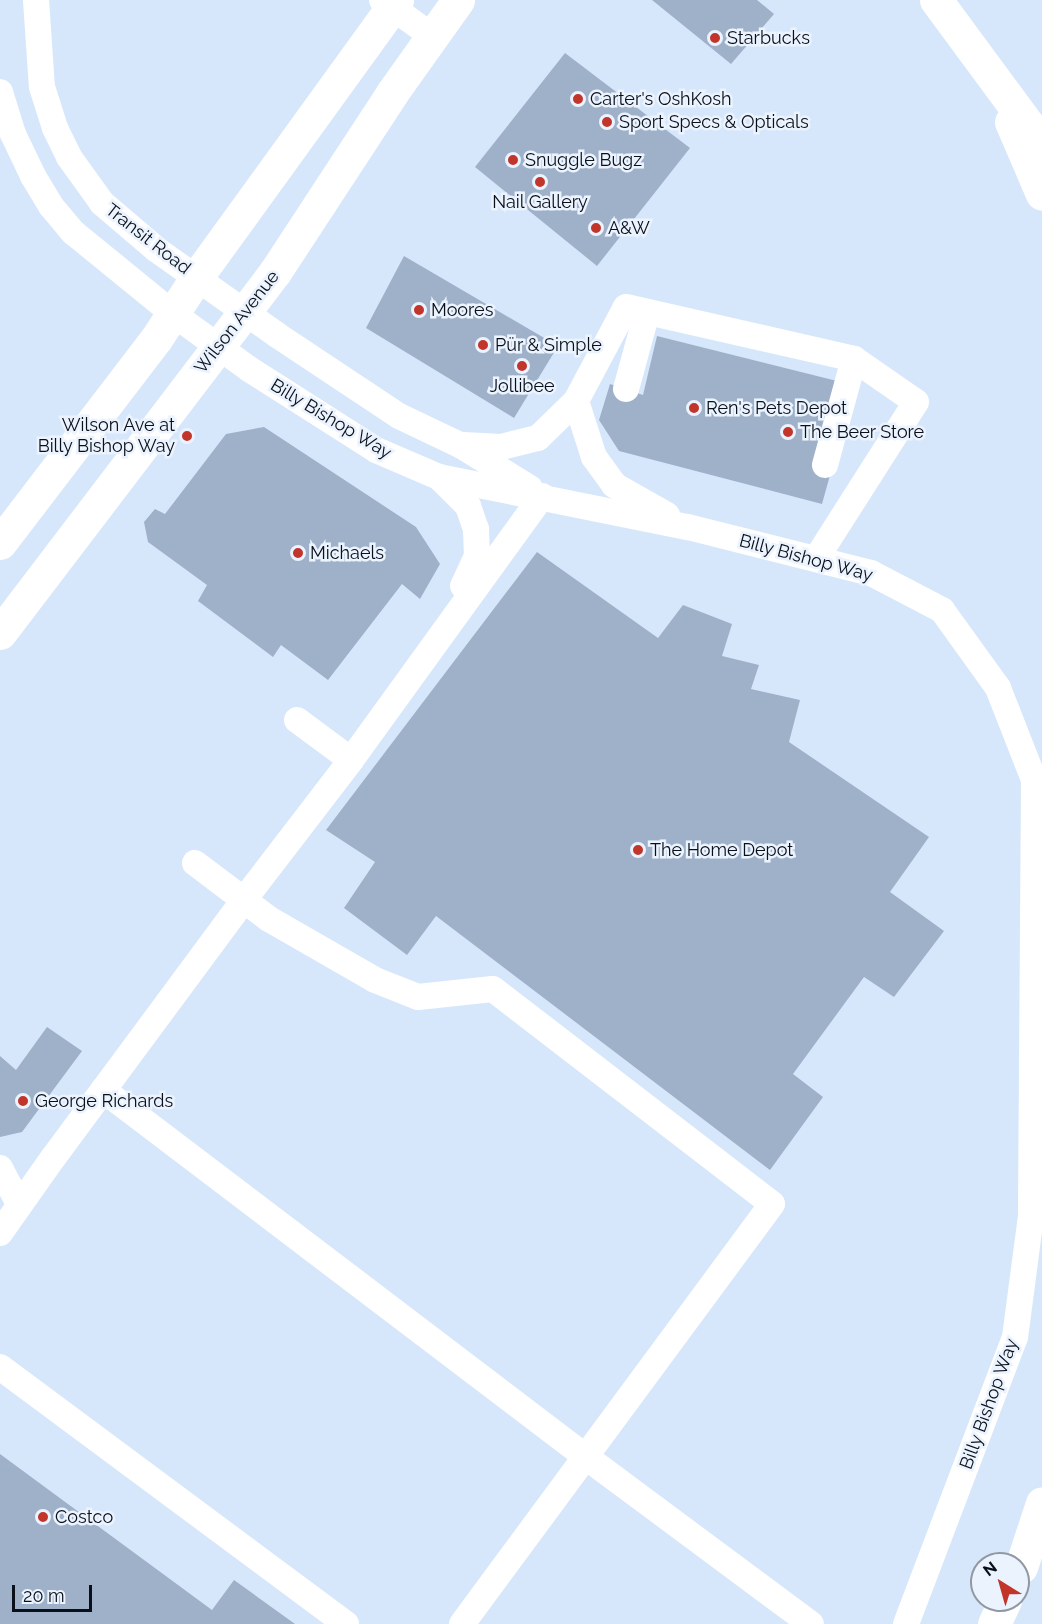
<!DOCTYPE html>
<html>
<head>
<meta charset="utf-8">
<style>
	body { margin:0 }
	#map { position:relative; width:1042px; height:1624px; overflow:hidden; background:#d7e7fb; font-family:Raleway,sans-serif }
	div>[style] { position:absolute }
	.building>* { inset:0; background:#9eb1c9 }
	.minor>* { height:26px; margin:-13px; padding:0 13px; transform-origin:13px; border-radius:13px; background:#fff }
	.major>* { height:33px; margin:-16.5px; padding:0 16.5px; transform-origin:16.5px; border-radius:16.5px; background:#fff }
	.highway>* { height:33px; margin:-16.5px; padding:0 16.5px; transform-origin:16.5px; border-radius:16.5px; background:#fff }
	.dots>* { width:16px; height:16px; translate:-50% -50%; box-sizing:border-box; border:3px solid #ebf3fe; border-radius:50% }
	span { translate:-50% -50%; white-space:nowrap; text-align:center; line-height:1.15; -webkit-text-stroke:5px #ebf3fe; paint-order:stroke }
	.poi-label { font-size:18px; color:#0a1019 }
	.left { translate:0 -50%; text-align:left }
	.right { translate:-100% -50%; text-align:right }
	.street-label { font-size:18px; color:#0a1019 }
	.north { position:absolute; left:970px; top:1552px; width:60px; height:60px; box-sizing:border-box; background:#ebf3fe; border:2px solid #9198a2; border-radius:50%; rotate:323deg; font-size:16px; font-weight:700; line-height:24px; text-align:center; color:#0a1019 }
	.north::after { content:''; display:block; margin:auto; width:21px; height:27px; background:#c2352b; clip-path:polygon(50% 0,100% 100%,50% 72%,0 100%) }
	.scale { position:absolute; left:12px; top:1585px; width:80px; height:27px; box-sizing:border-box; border:3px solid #0a1019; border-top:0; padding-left:8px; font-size:18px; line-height:21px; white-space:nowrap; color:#0a1019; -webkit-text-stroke:4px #ebf3fe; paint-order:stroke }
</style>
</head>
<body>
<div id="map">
	<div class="building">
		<i style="clip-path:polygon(652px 0,757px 0,774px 14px,731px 64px)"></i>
		<i style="clip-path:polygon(565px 53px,690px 148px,597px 266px,475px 167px)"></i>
		<i style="clip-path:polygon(404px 256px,558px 346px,514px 418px,366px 328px)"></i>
		<i style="clip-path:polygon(657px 336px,837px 381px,832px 468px,822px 504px,619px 451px,599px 420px,610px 384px,643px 395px)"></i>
		<i style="clip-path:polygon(264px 427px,416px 527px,440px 564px,420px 599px,402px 584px,328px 680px,281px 645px,273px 657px,198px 601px,207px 585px,148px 542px,144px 522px,155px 509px,165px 514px,226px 434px)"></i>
		<i style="clip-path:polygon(537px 552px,658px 638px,683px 605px,732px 624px,722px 656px,759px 665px,751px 689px,800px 700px,789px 742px,929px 837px,890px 892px,944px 931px,894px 997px,864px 977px,793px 1074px,823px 1097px,770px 1170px,436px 916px,407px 955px,344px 908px,375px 862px,326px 830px)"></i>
		<i style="clip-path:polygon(47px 1027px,82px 1051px,22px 1132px,0 1137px,0 1056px,16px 1070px)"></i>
		<i style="clip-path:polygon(0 1454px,212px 1610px,234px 1580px,295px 1624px,0 1624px)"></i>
	</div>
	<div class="minor">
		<i style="left:36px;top:0;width:87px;rotate:86.1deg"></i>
		<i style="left:42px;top:87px;width:43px;rotate:72.4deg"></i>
		<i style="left:55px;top:128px;width:32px;rotate:64deg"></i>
		<i style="left:69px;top:157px;width:57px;rotate:54.3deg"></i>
		<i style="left:102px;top:203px;width:72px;rotate:40.5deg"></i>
		<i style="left:157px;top:250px;width:147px;rotate:35.3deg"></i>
		<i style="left:277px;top:335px;width:146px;rotate:33.6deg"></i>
		<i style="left:399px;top:416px;width:68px;rotate:25.4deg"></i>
		<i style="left:460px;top:445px;width:82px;rotate:31.6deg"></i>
		<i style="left:382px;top:0;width:62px;rotate:35.8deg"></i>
		<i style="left:0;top:92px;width:44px;rotate:72.8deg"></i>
		<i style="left:13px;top:134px;width:47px;rotate:64.5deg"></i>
		<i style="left:33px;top:176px;width:35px;rotate:59deg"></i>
		<i style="left:51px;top:206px;width:35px;rotate:50deg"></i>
		<i style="left:74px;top:233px;width:127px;rotate:39.2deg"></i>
		<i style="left:172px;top:313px;width:95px;rotate:36deg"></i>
		<i style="left:249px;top:369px;width:151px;rotate:32.5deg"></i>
		<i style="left:376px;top:450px;width:69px;rotate:23.2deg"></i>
		<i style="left:439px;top:477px;width:254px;rotate:11.4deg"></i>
		<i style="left:688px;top:527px;width:189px;rotate:14.1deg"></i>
		<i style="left:871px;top:573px;width:80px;rotate:27.5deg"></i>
		<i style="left:942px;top:610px;width:96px;rotate:54.3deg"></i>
		<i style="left:998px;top:688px;width:99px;rotate:68.6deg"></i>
		<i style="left:1034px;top:780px;width:436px;rotate:90.4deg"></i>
		<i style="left:1031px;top:1216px;width:122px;rotate:97.5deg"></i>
		<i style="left:1015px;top:1337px;width:307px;rotate:110.8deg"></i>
		<i style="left:626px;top:389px;width:80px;rotate:-74.7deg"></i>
		<i style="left:576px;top:401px;width:59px;rotate:72.2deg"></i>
		<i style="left:594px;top:457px;width:34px;rotate:54deg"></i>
		<i style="left:614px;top:485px;width:61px;rotate:29.5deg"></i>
		<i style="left:463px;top:445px;width:38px;rotate:3deg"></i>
		<i style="left:501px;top:447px;width:38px;rotate:-14deg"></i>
		<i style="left:538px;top:438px;width:53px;rotate:-44.2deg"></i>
		<i style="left:576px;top:401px;width:106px;rotate:-62deg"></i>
		<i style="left:626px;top:307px;width:234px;rotate:12.8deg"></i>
		<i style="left:854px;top:359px;width:75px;rotate:34.7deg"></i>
		<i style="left:916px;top:402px;width:186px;rotate:122.5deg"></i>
		<i style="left:825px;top:465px;width:110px;rotate:-74.7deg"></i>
		<i style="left:439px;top:477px;width:41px;rotate:45deg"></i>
		<i style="left:468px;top:506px;width:24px;rotate:71deg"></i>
		<i style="left:476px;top:529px;width:27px;rotate:88deg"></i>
		<i style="left:477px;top:556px;width:33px;rotate:115deg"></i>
		<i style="left:297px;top:720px;width:67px;rotate:36.5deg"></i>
		<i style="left:195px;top:863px;width:93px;rotate:37.1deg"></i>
		<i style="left:269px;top:919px;width:122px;rotate:29.9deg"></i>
		<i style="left:375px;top:980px;width:46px;rotate:21.6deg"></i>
		<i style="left:418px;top:997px;width:75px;rotate:-6.1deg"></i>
		<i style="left:493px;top:989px;width:352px;rotate:37.6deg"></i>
		<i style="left:772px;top:1204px;width:522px;rotate:126.43deg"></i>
		<i style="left:103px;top:1090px;width:607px;rotate:37.23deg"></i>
		<i style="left:586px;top:1457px;width:280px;rotate:36.6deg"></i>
		<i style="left:0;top:1168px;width:41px;rotate:62.2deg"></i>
		<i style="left:0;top:1233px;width:92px;rotate:-54.8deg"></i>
		<i style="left:53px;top:1158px;width:320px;rotate:-53.5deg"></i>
		<i style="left:243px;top:901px;width:178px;rotate:-52.5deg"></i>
		<i style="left:351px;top:760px;width:326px;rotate:-54.1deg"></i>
		<i style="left:0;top:1367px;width:431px;rotate:36.6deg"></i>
	</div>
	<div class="major">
		<i style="left:0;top:543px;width:257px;rotate:-52.6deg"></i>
		<i style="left:156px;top:339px;width:73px;rotate:-56.7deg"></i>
		<i style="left:196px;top:278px;width:343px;rotate:-54.1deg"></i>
		<i style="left:0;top:633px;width:454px;rotate:-52.7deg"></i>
		<i style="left:275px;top:272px;width:214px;rotate:-56.8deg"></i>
		<i style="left:392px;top:93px;width:114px;rotate:-54.6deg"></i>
	</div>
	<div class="highway">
		<i style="left:936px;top:0;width:179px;rotate:53.6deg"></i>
		<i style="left:1011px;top:122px;width:78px;rotate:66.7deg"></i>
		<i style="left:1021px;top:1567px;width:67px;rotate:-71.8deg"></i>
		<i style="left:994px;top:1624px;width:26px;rotate:-65deg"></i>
	</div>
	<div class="dots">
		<i style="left:715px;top:38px;background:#c2352b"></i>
		<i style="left:578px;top:99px;background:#c2352b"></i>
		<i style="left:607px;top:122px;background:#c2352b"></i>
		<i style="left:513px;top:160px;background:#c2352b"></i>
		<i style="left:540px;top:182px;background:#c2352b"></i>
		<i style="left:596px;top:228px;background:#c2352b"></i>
		<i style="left:419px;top:310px;background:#c2352b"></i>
		<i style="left:483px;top:345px;background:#c2352b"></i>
		<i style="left:522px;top:366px;background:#c2352b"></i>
		<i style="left:694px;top:408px;background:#c2352b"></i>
		<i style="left:788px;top:432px;background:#c2352b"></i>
		<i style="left:187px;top:436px;background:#c2352b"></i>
		<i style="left:298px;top:553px;background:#c2352b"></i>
		<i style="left:638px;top:850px;background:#c2352b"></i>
		<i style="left:23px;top:1101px;background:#c2352b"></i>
		<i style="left:43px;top:1517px;background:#c2352b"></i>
	</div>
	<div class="poi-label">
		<span class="left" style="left:727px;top:38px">Starbucks</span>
		<span class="left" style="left:590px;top:99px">Carter's OshKosh</span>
		<span class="left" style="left:619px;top:122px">Sport Specs &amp; Opticals</span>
		<span class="left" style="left:525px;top:160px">Snuggle Bugz</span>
		<span style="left:540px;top:202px">Nail Gallery</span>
		<span class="left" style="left:608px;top:228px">A&amp;W</span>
		<span class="left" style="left:431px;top:310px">Moores</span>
		<span class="left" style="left:495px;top:345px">Pür &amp; Simple</span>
		<span style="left:522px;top:386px">Jollibee</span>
		<span class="left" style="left:706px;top:408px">Ren's Pets Depot</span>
		<span class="right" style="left:175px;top:436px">Wilson Ave at<br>Billy Bishop Way</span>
		<span class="left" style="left:800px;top:432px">The Beer Store</span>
		<span class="left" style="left:310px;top:553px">Michaels</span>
		<span class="left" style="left:650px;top:850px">The Home Depot</span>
		<span class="left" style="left:35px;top:1101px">George Richards</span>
		<span class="left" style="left:55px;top:1517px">Costco</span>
	</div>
	<div class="street-label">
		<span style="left:148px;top:239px;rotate:38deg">Transit Road</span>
		<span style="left:237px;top:322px;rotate:-52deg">Wilson Avenue</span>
		<span style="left:331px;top:419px;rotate:31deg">Billy Bishop Way</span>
		<span style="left:806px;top:558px;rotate:15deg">Billy Bishop Way</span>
		<span style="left:989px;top:1404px;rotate:-70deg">Billy Bishop Way</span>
	</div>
	<div class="north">N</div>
	<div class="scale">20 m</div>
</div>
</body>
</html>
